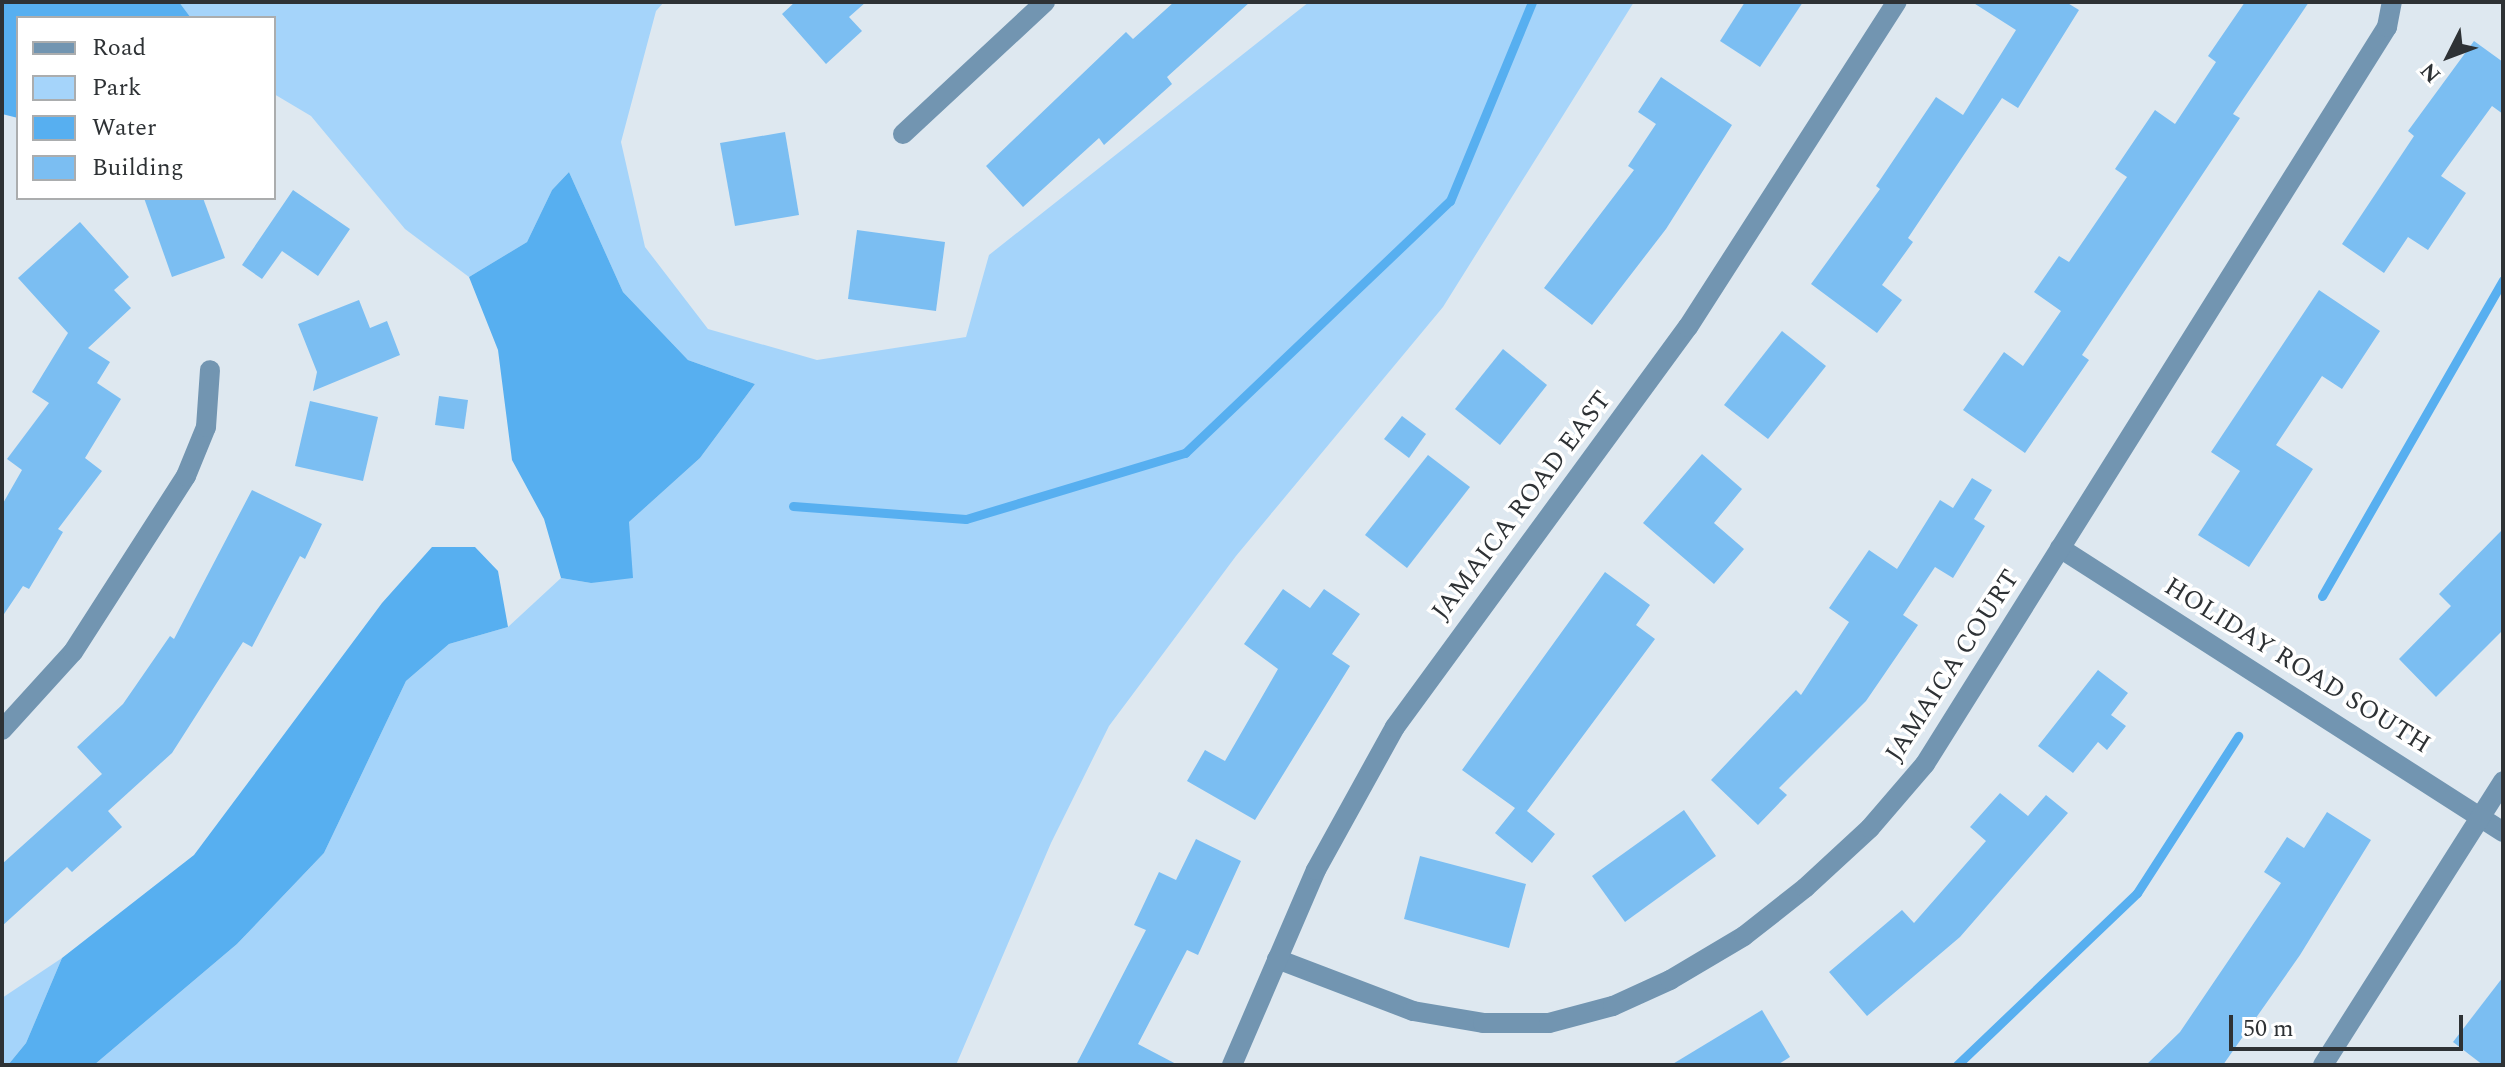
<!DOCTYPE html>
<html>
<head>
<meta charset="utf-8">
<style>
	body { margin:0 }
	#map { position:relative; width:2505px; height:1067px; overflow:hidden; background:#dee8f0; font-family:Spectral,serif }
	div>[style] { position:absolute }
	.green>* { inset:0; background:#a5d4fa }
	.water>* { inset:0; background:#57aff0 }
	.stream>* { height:9px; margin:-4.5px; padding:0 4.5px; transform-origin:4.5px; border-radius:4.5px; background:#57aff0 }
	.building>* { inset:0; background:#7bbef2 }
	.minor>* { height:20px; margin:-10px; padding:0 10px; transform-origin:10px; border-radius:10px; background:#7295b1 }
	span { translate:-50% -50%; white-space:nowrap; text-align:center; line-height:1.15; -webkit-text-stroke:7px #fff; paint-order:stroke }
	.street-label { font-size:26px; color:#2e3235 }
	.frame { position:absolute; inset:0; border:4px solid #2e3235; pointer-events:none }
	.legend { position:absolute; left:16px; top:16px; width:260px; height:184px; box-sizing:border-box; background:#fff; border:2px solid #abadae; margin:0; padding:10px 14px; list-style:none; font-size:24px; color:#2e3235 }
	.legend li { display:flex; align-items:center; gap:16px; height:40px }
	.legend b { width:40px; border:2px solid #abadae }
	.north { position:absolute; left:2409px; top:16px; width:80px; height:80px; -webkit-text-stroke:6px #fff; paint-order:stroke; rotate:228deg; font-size:22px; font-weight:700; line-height:32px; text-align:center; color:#2e3235 }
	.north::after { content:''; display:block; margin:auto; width:28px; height:36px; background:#2e3235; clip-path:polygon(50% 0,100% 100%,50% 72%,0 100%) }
	.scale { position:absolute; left:2229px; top:1015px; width:234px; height:36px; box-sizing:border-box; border:4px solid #2e3235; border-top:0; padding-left:10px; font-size:24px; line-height:28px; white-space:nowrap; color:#2e3235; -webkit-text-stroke:6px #fff; paint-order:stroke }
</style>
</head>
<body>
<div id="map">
	<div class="green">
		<i style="clip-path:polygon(179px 2px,664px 2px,656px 11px,621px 142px,645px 247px,708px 329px,817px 360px,966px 337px,989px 255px,1309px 2px,1634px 2px,1443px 307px,1236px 556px,1109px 726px,1051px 843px,956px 1065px,94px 1065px,237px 944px,324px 853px,406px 681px,449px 644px,508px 627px,561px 578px,591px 583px,629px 522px,700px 458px,755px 384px,688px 360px,623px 292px,569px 172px,552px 190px,527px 242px,469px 277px,405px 229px,311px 116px,274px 94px,274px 18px,191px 18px)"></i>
		<i style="clip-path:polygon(62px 958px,26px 1043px,8px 1065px,2px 1065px,2px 998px)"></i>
	</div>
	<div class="water">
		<i style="clip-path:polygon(2px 2px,179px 2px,191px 18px,18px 18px,18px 118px,2px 114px)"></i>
		<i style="clip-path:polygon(569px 172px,623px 292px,688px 360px,755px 384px,700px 458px,629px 522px,633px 578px,591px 583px,561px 578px,544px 519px,512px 460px,498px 350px,469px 277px,527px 242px,552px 190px)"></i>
		<i style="clip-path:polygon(432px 547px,475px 547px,498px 571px,508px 627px,449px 644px,406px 681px,324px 853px,237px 944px,94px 1065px,8px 1065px,26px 1043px,62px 958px,194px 855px,382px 603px)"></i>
	</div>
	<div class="stream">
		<i style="left:793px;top:506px;width:173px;rotate:4.3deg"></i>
		<i style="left:966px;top:519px;width:229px;rotate:-16.8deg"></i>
		<i style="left:1185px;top:453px;width:366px;rotate:-43.6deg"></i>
		<i style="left:1450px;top:201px;width:215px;rotate:-67.6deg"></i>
		<i style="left:2322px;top:596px;width:364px;rotate:-60.2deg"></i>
		<i style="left:1957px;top:1065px;width:249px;rotate:-43.7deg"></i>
		<i style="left:2137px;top:893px;width:187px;rotate:-57.2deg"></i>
	</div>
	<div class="building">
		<i style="clip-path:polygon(795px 2px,866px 2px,849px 17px,862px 31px,826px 64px,782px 14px)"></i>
		<i style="clip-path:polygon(1174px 2px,1250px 2px,1167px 77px,1172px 84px,1104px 145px,1099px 138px,1023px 207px,986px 166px,1126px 32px,1133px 39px)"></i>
		<i style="clip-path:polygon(1745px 2px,1803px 2px,1760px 67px,1720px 41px)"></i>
		<i style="clip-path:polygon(1972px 2px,2066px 2px,2079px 10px,2018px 108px,2002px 98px,1908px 238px,1913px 242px,1882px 285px,1902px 300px,1877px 333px,1811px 284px,1880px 189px,1876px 186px,1936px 97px,1963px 115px,2016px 30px)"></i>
		<i style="clip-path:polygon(2245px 2px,2309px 2px,2233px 114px,2240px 118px,2082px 355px,2089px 360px,2025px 453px,1963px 410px,2004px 352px,2023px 366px,2061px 311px,2034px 292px,2059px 256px,2069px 262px,2127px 177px,2115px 169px,2155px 110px,2175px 124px,2216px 62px,2208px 56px)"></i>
		<i style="clip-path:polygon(2474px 41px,2503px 62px,2503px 114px,2492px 106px,2441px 176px,2466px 193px,2428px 250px,2408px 237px,2384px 273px,2342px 244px,2414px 136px,2408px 131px)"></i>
		<i style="clip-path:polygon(1661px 77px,1732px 125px,1666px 229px,1592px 325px,1544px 288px,1634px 170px,1628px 166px,1656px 124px,1638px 112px)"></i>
		<i style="clip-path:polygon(785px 132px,799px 215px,735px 226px,720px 143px)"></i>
		<i style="clip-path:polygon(293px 190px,350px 229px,318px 276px,282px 251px,262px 279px,242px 265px)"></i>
		<i style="clip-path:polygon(144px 198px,203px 198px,225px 258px,172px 277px)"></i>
		<i style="clip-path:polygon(80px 222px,129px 277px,114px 290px,131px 308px,88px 348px,110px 362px,97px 383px,121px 399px,85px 458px,102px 471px,58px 529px,63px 532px,29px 589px,23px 586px,2px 617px,2px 505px,22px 470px,7px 459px,49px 403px,32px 392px,68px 333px,18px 278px)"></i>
		<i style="clip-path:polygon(857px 230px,945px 242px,936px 311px,848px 299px)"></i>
		<i style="clip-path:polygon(2319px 290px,2380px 331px,2342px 389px,2322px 376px,2276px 445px,2313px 469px,2249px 567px,2198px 535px,2240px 471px,2211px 452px)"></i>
		<i style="clip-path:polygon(359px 300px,370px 328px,387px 321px,400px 355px,313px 391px,317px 372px,298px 324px)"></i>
		<i style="clip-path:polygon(1782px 331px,1826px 366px,1768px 439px,1724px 405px)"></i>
		<i style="clip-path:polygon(1503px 349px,1547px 385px,1500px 445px,1455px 409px)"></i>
		<i style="clip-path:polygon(439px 396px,468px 400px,464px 429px,435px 425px)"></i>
		<i style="clip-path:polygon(310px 401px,378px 417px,363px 481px,295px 466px)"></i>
		<i style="clip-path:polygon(1402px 416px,1426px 434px,1409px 458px,1384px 439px)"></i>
		<i style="clip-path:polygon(1702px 454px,1742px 489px,1714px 523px,1744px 549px,1714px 584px,1643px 523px)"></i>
		<i style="clip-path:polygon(1428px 455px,1470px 487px,1407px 568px,1365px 535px)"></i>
		<i style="clip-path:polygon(1972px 478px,1992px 490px,1974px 519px,1985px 526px,1953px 578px,1935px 567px,1903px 615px,1918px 625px,1866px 701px,1779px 788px,1787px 795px,1758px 825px,1711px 780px,1796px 690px,1801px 695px,1849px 622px,1829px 608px,1869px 550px,1897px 569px,1940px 500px,1953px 508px)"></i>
		<i style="clip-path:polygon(252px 490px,322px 524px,305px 559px,300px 556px,252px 647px,243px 642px,172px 753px,108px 811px,122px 827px,72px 872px,67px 867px,2px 926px,2px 864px,102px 774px,77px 747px,123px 704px,170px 636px,174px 639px)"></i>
		<i style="clip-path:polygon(2503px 529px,2503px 630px,2436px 697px,2399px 659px,2451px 606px,2439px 594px)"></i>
		<i style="clip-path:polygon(1605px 572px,1650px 605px,1636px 625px,1655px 639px,1527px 811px,1555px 834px,1532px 863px,1495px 833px,1515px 808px,1462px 770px)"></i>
		<i style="clip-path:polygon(1283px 589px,1310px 608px,1324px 589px,1360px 614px,1332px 654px,1350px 666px,1255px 820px,1187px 781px,1205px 750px,1225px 761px,1278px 669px,1244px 644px)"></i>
		<i style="clip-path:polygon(2098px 670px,2128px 693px,2111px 715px,2126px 726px,2107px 750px,2098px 742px,2073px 773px,2038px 746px)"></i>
		<i style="clip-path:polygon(2000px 793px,2028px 816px,2046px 795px,2068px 813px,1960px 937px,1867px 1016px,1829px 972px,1902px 910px,1914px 923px,1986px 841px,1970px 827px)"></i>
		<i style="clip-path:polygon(1684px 810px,1716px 856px,1625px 922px,1592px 876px)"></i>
		<i style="clip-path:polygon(2327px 812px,2371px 840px,2300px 955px,2223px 1065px,2146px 1065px,2180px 1032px,2281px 883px,2264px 872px,2287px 837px,2304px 848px)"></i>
		<i style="clip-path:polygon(1196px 839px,1241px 861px,1198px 955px,1187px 950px,1138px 1044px,1178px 1065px,1076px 1065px,1146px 930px,1134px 925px,1159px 872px,1176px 880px)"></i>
		<i style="clip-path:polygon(1420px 856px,1526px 884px,1509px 948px,1404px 919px)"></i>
		<i style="clip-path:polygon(2503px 977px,2503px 1065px,2483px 1065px,2453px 1042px)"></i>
		<i style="clip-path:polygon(1762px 1010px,1790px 1057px,1777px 1065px,1671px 1065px)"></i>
	</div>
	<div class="minor">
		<i style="left:903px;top:134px;width:194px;rotate:-42.9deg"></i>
		<i style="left:2060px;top:548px;width:526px;rotate:32.66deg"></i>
		<i style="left:2px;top:730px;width:105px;rotate:-47.7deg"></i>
		<i style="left:73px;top:652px;width:209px;rotate:-57.3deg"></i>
		<i style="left:186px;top:476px;width:53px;rotate:-67.8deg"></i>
		<i style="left:206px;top:427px;width:57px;rotate:-86deg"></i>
		<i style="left:1277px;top:959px;width:146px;rotate:20.9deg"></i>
		<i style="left:1413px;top:1011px;width:71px;rotate:9.7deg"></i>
		<i style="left:1483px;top:1023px;width:66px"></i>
		<i style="left:1549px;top:1023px;width:66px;rotate:-14.9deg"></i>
		<i style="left:1613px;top:1006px;width:63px;rotate:-24.5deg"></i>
		<i style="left:1670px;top:980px;width:86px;rotate:-30.7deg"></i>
		<i style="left:1744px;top:936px;width:78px;rotate:-38.2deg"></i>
		<i style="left:1805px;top:888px;width:88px;rotate:-42.7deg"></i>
		<i style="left:1870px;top:828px;width:84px;rotate:-49.3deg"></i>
		<i style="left:1925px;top:764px;width:870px;rotate:-57.92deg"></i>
		<i style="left:2387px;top:27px;width:25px;rotate:-79deg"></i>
		<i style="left:1232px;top:1065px;width:212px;rotate:-66.7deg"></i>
		<i style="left:1316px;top:870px;width:163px;rotate:-61.1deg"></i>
		<i style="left:1395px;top:727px;width:496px;rotate:-53.8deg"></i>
		<i style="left:1688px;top:327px;width:386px;rotate:-57.3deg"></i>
		<i style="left:2323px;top:1065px;width:336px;rotate:-57.6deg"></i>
	</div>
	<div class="street-label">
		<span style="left:1522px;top:506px;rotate:-53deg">JAMAICA ROAD EAST</span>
		<span style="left:1953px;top:666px;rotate:-57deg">JAMAICA COURT</span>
		<span style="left:2297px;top:666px;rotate:32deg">HOLIDAY ROAD SOUTH</span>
	</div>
	<div class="frame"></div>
	<ul class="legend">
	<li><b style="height:10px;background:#7295b1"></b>Road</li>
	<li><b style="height:22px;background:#a5d4fa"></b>Park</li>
	<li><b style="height:22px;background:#57aff0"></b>Water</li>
	<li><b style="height:22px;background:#7bbef2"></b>Building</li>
	</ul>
	<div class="north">N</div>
	<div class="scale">50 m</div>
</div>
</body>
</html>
